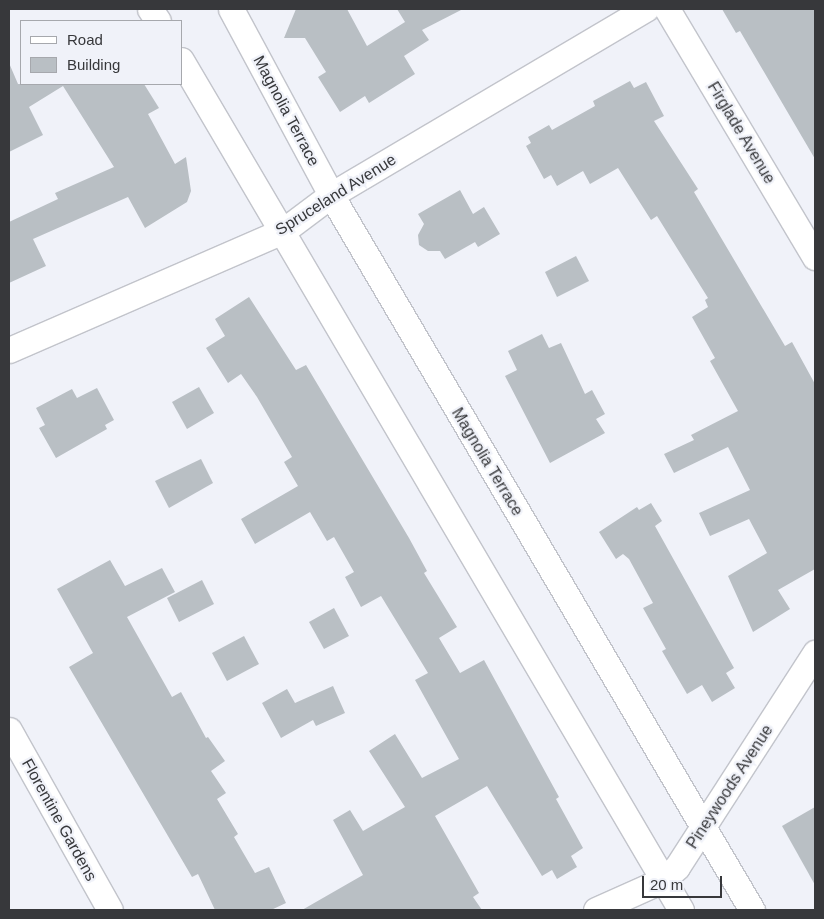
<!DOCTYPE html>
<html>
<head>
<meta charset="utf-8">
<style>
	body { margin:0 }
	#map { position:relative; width:824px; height:919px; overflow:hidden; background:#f0f2f9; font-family:Helvetica,sans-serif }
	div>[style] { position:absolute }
	.building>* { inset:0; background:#b9bfc4 }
	.roads { filter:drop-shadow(1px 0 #c2c4cb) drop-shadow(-1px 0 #c2c4cb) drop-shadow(0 1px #c2c4cb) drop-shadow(0 -1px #c2c4cb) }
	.minor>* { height:25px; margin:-12.5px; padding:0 12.5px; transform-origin:12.5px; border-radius:12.5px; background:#fff }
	span { translate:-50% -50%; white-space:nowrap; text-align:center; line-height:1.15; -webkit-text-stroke:4.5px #f0f2f9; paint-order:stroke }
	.street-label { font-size:16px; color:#37383b }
	.frame { position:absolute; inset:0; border:10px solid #37383b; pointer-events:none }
	.legend { position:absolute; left:20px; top:20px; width:162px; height:65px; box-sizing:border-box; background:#f0f2f9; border:1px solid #a6a8ad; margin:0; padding:6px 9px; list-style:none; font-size:15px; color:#37383b }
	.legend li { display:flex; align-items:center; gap:10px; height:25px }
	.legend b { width:25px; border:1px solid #a6a8ad }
	.scale { position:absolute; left:642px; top:876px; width:80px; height:22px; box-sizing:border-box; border:2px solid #37383b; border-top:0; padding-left:6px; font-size:15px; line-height:18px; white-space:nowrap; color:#37383b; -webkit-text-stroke:4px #f0f2f9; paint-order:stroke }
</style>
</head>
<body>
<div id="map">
	<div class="building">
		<i style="clip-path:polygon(296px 9px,347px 9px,367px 46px,405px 22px,397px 9px,463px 9px,422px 30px,429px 40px,404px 56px,415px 74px,369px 103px,365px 96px,340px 112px,318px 77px,326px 72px,305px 38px,284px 38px)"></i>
		<i style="clip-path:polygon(722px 9px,815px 9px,815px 159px,740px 31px,736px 33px)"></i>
		<i style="clip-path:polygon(9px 63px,18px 84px,144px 84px,159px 108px,148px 114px,175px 164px,186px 157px,191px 191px,187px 202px,145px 228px,128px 197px,33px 239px,46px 266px,9px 283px,9px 222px,58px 199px,55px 193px,114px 167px,63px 86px,29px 107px,43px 135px,9px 152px)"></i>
		<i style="clip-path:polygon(630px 81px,634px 88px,646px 82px,664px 116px,654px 121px,698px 189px,694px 192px,785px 346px,792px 342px,815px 384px,815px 569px,778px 590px,790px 609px,753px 632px,728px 576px,767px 553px,749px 519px,710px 536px,699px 513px,750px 490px,728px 447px,674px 473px,664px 454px,694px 440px,691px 435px,738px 411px,710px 361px,715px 358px,692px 317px,708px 307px,705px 300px,708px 298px,657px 216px,651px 220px,618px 168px,590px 184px,583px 171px,557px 186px,551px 175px,544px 179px,526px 146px,531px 143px,528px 137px,549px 125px,552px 130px,595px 106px,593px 101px)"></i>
		<i style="clip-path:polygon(460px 190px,473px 214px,484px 207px,500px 234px,478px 247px,475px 242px,445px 259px,440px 251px,428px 251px,419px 245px,418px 235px,424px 224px,418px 214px)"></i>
		<i style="clip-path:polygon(576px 256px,589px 281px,557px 297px,545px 272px)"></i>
		<i style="clip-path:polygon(249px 297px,296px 370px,306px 365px,409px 538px,427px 571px,424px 573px,457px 627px,439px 638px,460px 673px,484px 660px,559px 797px,556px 799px,583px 848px,571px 856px,577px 867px,557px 879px,552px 870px,542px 876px,487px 786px,435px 816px,479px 893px,473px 897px,482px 910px,302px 910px,363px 875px,333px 820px,350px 810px,363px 831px,405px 807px,369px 751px,395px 734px,422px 778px,459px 759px,415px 680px,428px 673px,381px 596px,361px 607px,345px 577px,354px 572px,334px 537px,327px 541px,310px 512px,255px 544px,241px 519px,298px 486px,284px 462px,292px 457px,257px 397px,241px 374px,228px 383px,206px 348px,225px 336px,215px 319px)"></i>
		<i style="clip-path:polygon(542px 334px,549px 348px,561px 343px,585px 394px,592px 390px,605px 414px,596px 419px,605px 433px,550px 463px,505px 376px,517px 370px,508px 351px)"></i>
		<i style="clip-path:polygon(199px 387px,214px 413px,187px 429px,172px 402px)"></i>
		<i style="clip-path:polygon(97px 388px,114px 420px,105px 425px,107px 429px,56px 458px,39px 428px,45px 425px,36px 408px,72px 389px,77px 398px)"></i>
		<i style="clip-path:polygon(201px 459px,213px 483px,169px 508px,155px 481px)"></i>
		<i style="clip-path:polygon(651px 503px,662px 521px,655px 526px,734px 668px,726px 673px,735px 688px,712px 702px,702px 685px,687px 694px,662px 651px,666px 649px,643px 608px,653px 603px,629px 559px,623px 554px,616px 559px,599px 532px,637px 507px,639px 510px)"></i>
		<i style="clip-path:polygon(110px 560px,125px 586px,162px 568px,175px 592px,127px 617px,172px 697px,181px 692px,206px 738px,208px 737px,225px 761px,211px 771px,226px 793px,217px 799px,238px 834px,234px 837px,255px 873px,269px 867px,286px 903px,271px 910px,215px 910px,198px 874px,192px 877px,69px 667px,93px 653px,57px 589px)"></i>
		<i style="clip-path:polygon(202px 580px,214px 604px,179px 622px,167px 598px)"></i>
		<i style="clip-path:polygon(334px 608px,349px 636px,324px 649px,309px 622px)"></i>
		<i style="clip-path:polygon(244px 636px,259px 664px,227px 681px,212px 653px)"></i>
		<i style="clip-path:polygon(333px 686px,345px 713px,316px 726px,313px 720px,281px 738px,262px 703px,287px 689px,295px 703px)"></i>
		<i style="clip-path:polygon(815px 807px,815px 885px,782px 826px)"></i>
	</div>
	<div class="roads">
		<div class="minor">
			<i style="left:150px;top:9px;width:14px;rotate:56deg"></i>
			<i style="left:231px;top:9px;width:211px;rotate:61.7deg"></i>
			<i style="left:331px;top:195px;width:830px;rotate:59.51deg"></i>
			<i style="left:667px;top:9px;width:289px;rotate:59.2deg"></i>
			<i style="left:181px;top:60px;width:986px;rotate:59.53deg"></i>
			<i style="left:9px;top:350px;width:299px;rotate:-23.5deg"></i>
			<i style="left:283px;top:231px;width:60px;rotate:-36.9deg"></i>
			<i style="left:331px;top:195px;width:366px;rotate:-30.6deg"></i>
			<i style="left:9px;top:730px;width:206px;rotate:60.7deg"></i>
			<i style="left:596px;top:910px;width:73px;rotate:-24.1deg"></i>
			<i style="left:663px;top:880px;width:19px;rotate:-43deg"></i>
			<i style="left:677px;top:867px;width:255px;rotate:-57.2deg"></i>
		</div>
	</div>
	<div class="street-label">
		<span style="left:286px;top:111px;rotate:62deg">Magnolia Terrace</span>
		<span style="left:741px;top:133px;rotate:59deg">Firglade Avenue</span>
		<span style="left:336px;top:195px;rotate:-32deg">Spruceland Avenue</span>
		<span style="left:487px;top:462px;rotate:59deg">Magnolia Terrace</span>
		<span style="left:730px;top:787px;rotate:-57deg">Pineywoods Avenue</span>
		<span style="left:59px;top:820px;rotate:61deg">Florentine Gardens</span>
	</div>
	<div class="frame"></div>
	<ul class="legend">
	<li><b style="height:6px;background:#fff"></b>Road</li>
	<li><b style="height:14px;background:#b9bfc4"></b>Building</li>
	</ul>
	<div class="scale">20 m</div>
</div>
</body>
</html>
